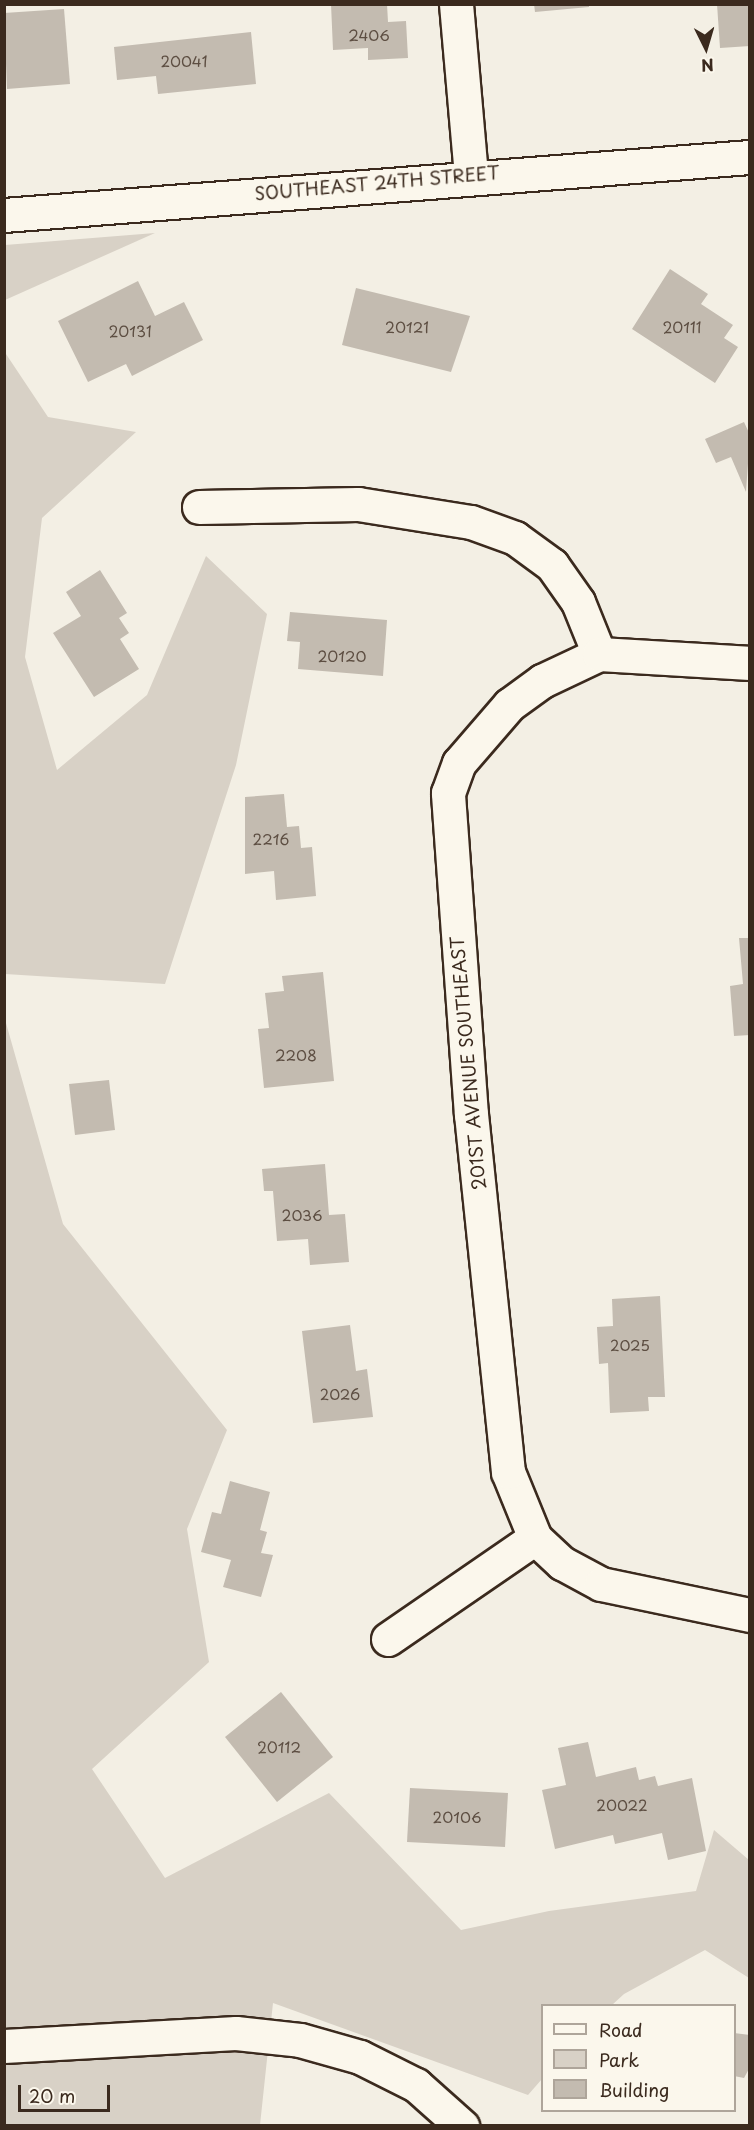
<!DOCTYPE html>
<html>
<head>
<meta charset="utf-8">
<style>
	body { margin:0 }
	#map { position:relative; width:754px; height:2130px; overflow:hidden; background:#f3efe4; font-family:"Playpen Sans",sans-serif }
	div>[style] { position:absolute }
	.green>* { inset:0; background:#d8d1c6 }
	.building>* { inset:0; background:#c3bbb0 }
	.roads { filter:drop-shadow(2px 0 #3b2a1e) drop-shadow(-2px 0 #3b2a1e) drop-shadow(0 2px #3b2a1e) drop-shadow(0 -2px #3b2a1e) }
	.minor>* { height:33px; margin:-16.5px; padding:0 16.5px; transform-origin:16.5px; border-radius:16.5px; background:#fbf7ec }
	.tertiary>* { height:33px; margin:-16.5px; padding:0 16.5px; transform-origin:16.5px; border-radius:16.5px; background:#fbf7ec }
	span { translate:-50% -50%; white-space:nowrap; text-align:center; line-height:1.15; -webkit-text-stroke:4.5px #fbf7ec; paint-order:stroke }
	.number-label { font-size:15px; color:#5d4e42 }
	.number-label span { -webkit-text-stroke-width:0 }
	.street-label { font-size:18px; color:#3b2a1e }
	.frame { position:absolute; inset:0; border:6px solid #3b2a1e; pointer-events:none }
	.legend { position:absolute; left:541px; top:2004px; width:195px; height:108px; box-sizing:border-box; background:#fbf7ec; border:2px solid #aea59a; margin:0; padding:8px 10px; list-style:none; font-size:18px; color:#3b2a1e }
	.legend li { display:flex; align-items:center; gap:12px; height:30px }
	.legend b { width:30px; border:2px solid #aea59a }
	.north { position:absolute; left:676px; top:18px; width:60px; height:60px; -webkit-text-stroke:4px #fbf7ec; paint-order:stroke; rotate:175deg; font-size:16px; font-weight:700; line-height:24px; text-align:center; color:#3b2a1e }
	.north::after { content:''; display:block; margin:auto; width:21px; height:27px; background:#3b2a1e; clip-path:polygon(50% 0,100% 100%,50% 72%,0 100%) }
	.scale { position:absolute; left:18px; top:2085px; width:92px; height:27px; box-sizing:border-box; border:3px solid #3b2a1e; border-top:0; padding-left:8px; font-size:18px; line-height:21px; white-space:nowrap; color:#3b2a1e; -webkit-text-stroke:4px #fbf7ec; paint-order:stroke }
</style>
</head>
<body>
<div id="map">
	<div class="green">
		<i style="clip-path:polygon(155px 233px,5px 300px,5px 245px)"></i>
		<i style="clip-path:polygon(4px 351px,48px 417px,136px 432px,42px 518px,25px 657px,57px 770px,147px 695px,206px 556px,267px 614px,236px 765px,165px 984px,5px 974px)"></i>
		<i style="clip-path:polygon(4px 1016px,63px 1224px,227px 1430px,187px 1529px,209px 1662px,92px 1769px,165px 1878px,329px 1793px,461px 1930px,549px 1911px,696px 1891px,714px 1830px,749px 1860px,749px 1978px,705px 1950px,624px 1994px,612px 2005px,542px 2006px,542px 2079px,528px 2095px,273px 2003px,260px 2125px,5px 2125px)"></i>
	</div>
	<div class="building">
		<i style="clip-path:polygon(331px 4px,387px 4px,388px 22px,406px 21px,408px 58px,368px 60px,368px 48px,333px 50px)"></i>
		<i style="clip-path:polygon(534px 4px,589px 4px,589px 7px,535px 12px)"></i>
		<i style="clip-path:polygon(717px 4px,750px 4px,750px 46px,720px 48px)"></i>
		<i style="clip-path:polygon(64px 9px,70px 84px,7px 89px,4px 13px)"></i>
		<i style="clip-path:polygon(251px 32px,256px 84px,158px 94px,156px 76px,117px 80px,114px 47px)"></i>
		<i style="clip-path:polygon(670px 269px,708px 294px,701px 304px,733px 325px,724px 338px,738px 347px,715px 383px,632px 329px)"></i>
		<i style="clip-path:polygon(138px 281px,155px 316px,184px 302px,203px 340px,132px 376px,126px 364px,88px 382px,58px 321px)"></i>
		<i style="clip-path:polygon(356px 288px,470px 316px,451px 372px,342px 345px)"></i>
		<i style="clip-path:polygon(744px 422px,750px 435px,746px 492px,731px 457px,716px 463px,705px 439px)"></i>
		<i style="clip-path:polygon(100px 570px,127px 613px,119px 618px,129px 633px,120px 639px,139px 669px,94px 697px,53px 633px,81px 616px,66px 592px)"></i>
		<i style="clip-path:polygon(290px 612px,387px 620px,383px 676px,298px 669px,300px 642px,287px 641px)"></i>
		<i style="clip-path:polygon(284px 794px,287px 827px,299px 826px,301px 848px,312px 847px,316px 896px,276px 900px,274px 871px,245px 874px,245px 797px)"></i>
		<i style="clip-path:polygon(739px 938px,750px 938px,750px 1035px,734px 1036px,730px 986px,743px 984px)"></i>
		<i style="clip-path:polygon(323px 972px,334px 1081px,264px 1088px,258px 1029px,269px 1028px,265px 993px,284px 991px,282px 976px)"></i>
		<i style="clip-path:polygon(109px 1080px,115px 1130px,75px 1135px,69px 1084px)"></i>
		<i style="clip-path:polygon(325px 1164px,329px 1215px,345px 1214px,349px 1262px,310px 1265px,308px 1239px,277px 1241px,273px 1191px,264px 1191px,262px 1169px)"></i>
		<i style="clip-path:polygon(660px 1296px,665px 1397px,648px 1397px,649px 1411px,610px 1413px,608px 1363px,599px 1364px,597px 1327px,613px 1326px,612px 1299px)"></i>
		<i style="clip-path:polygon(350px 1325px,356px 1371px,367px 1369px,373px 1417px,313px 1423px,302px 1331px)"></i>
		<i style="clip-path:polygon(230px 1481px,270px 1492px,260px 1530px,267px 1532px,261px 1553px,273px 1555px,261px 1597px,223px 1587px,231px 1560px,201px 1552px,212px 1512px,221px 1514px)"></i>
		<i style="clip-path:polygon(281px 1692px,333px 1757px,277px 1802px,225px 1737px)"></i>
		<i style="clip-path:polygon(588px 1742px,596px 1777px,636px 1767px,639px 1780px,655px 1776px,658px 1786px,692px 1778px,706px 1851px,668px 1860px,662px 1833px,615px 1844px,613px 1835px,555px 1849px,542px 1790px,566px 1785px,558px 1748px)"></i>
		<i style="clip-path:polygon(410px 1788px,508px 1793px,505px 1847px,407px 1842px)"></i>
		<i style="clip-path:polygon(734px 2033px,750px 2035px,750px 2067px,744px 2078px,734px 2076px)"></i>
	</div>
	<div class="roads">
		<div class="minor">
			<i style="left:456px;top:4px;width:172px;rotate:85deg"></i>
			<i style="left:199px;top:507px;width:159px;rotate:-1.1deg"></i>
			<i style="left:358px;top:504px;width:114px;rotate:9.1deg"></i>
			<i style="left:471px;top:522px;width:47px;rotate:20deg"></i>
			<i style="left:515px;top:538px;width:46px;rotate:36.1deg"></i>
			<i style="left:552px;top:565px;width:45px;rotate:54.9deg"></i>
			<i style="left:578px;top:602px;width:56px;rotate:68deg"></i>
			<i style="left:535px;top:1538px;width:71px;rotate:-112.2deg"></i>
			<i style="left:508px;top:1472px;width:359px;rotate:-95.9deg"></i>
			<i style="left:471px;top:1115px;width:323px;rotate:-94.1deg"></i>
			<i style="left:448px;top:793px;width:32px;rotate:-70deg"></i>
			<i style="left:459px;top:763px;width:77px;rotate:-49.2deg"></i>
			<i style="left:509px;top:705px;width:41px;rotate:-36deg"></i>
			<i style="left:542px;top:681px;width:63px;rotate:-25.3deg"></i>
			<i style="left:599px;top:654px;width:151px;rotate:3.4deg"></i>
			<i style="left:388px;top:1639px;width:178px;rotate:-34.5deg"></i>
			<i style="left:535px;top:1538px;width:37px;rotate:43deg"></i>
			<i style="left:562px;top:1563px;width:44px;rotate:28.3deg"></i>
			<i style="left:601px;top:1584px;width:152px;rotate:11.8deg"></i>
			<i style="left:4px;top:2046px;width:232px;rotate:-3.2deg"></i>
			<i style="left:236px;top:2033px;width:64px;rotate:6.2deg"></i>
			<i style="left:300px;top:2040px;width:62px;rotate:15.8deg"></i>
			<i style="left:360px;top:2057px;width:63px;rotate:26.6deg"></i>
			<i style="left:416px;top:2085px;width:62px;rotate:41.7deg"></i>
		</div>
		<div class="tertiary">
			<i style="left:4px;top:215px;width:748px;rotate:-4.45deg"></i>
		</div>
	</div>
	<div class="number-label">
		<span style="left:369px;top:35px">2406</span>
		<span style="left:184px;top:61px">20041</span>
		<span style="left:407px;top:327px">20121</span>
		<span style="left:682px;top:327px">20111</span>
		<span style="left:130px;top:331px">20131</span>
		<span style="left:342px;top:656px">20120</span>
		<span style="left:271px;top:839px">2216</span>
		<span style="left:296px;top:1055px">2208</span>
		<span style="left:302px;top:1215px">2036</span>
		<span style="left:630px;top:1345px">2025</span>
		<span style="left:340px;top:1394px">2026</span>
		<span style="left:279px;top:1747px">20112</span>
		<span style="left:622px;top:1805px">20022</span>
		<span style="left:457px;top:1817px">20106</span>
	</div>
	<div class="street-label">
		<span style="left:377px;top:183px;rotate:-5deg">SOUTHEAST 24TH STREET</span>
		<span style="left:468px;top:1063px;rotate:-95deg">201ST AVENUE SOUTHEAST</span>
	</div>
	<div class="frame"></div>
	<ul class="legend">
	<li><b style="height:8px;background:#fbf7ec"></b>Road</li>
	<li><b style="height:16px;background:#d8d1c6"></b>Park</li>
	<li><b style="height:16px;background:#c3bbb0"></b>Building</li>
	</ul>
	<div class="north">N</div>
	<div class="scale">20 m</div>
</div>
</body>
</html>
